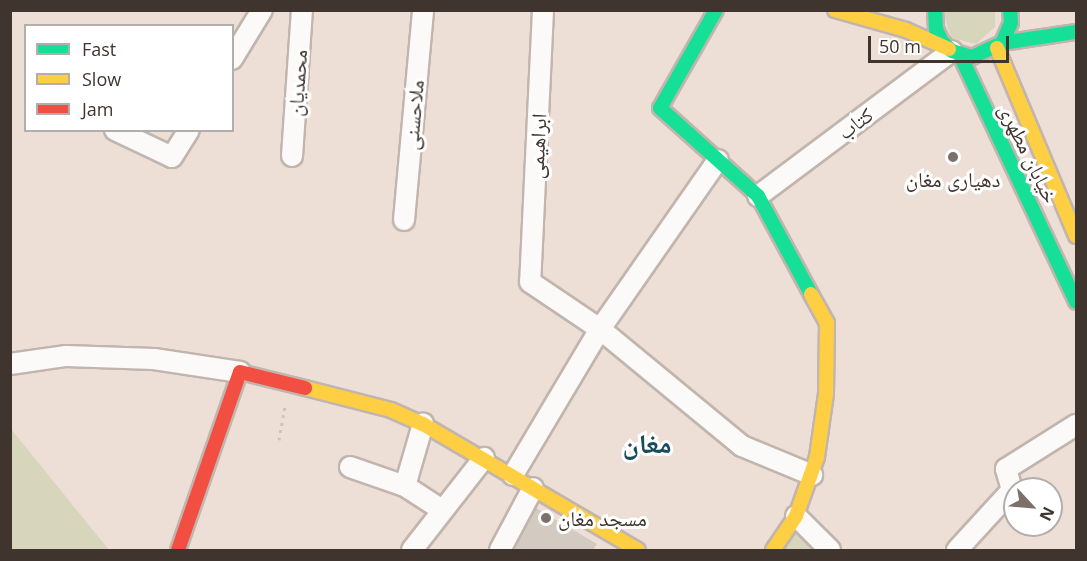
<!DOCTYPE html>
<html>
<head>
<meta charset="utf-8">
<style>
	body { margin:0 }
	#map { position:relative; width:1087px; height:561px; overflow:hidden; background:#eedfd6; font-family:"Open Sans","Noto Naskh Arabic",sans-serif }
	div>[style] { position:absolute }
	.green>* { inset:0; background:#d7d5bc }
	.building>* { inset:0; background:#d3cac1 }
	.path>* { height:3px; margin-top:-1.5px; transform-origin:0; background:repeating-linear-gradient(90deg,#cac5c2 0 3px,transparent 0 7.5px) }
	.roads { filter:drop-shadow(2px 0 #c1b5ae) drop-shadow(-2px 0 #c1b5ae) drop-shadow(0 2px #c1b5ae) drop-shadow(0 -2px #c1b5ae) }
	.street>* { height:20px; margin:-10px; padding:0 10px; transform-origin:10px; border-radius:10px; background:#fcfaf9 }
	.fast>* { height:14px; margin:-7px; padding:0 7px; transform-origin:7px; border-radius:7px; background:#16e098 }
	.slow>* { height:14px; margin:-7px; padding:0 7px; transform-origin:7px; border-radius:7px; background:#ffcf43 }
	.jam>* { height:14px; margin:-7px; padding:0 7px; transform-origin:7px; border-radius:7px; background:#f24e42 }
	.dots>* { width:16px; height:16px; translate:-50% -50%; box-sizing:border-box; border:3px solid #fff; border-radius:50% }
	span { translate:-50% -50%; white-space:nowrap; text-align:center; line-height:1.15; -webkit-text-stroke:6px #fff; paint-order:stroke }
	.street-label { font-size:21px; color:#3f342e }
	.poi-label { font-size:21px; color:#3f342e }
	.left { translate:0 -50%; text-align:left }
	.district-label { font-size:27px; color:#174d5b; font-weight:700 }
	.frame { position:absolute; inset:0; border:12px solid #3f342e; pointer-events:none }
	.legend { position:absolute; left:24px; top:24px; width:210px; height:108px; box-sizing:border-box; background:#fff; border:2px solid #b2aeab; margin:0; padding:8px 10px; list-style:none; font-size:18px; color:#3f342e }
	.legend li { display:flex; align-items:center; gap:12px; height:30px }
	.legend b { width:30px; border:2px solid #b2aeab }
	.north { position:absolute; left:1003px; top:477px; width:60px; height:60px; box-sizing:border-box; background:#fff; border:2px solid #b2aeab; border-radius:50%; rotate:116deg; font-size:16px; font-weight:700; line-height:24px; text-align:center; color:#3f342e }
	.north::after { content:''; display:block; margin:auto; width:21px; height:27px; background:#7c7069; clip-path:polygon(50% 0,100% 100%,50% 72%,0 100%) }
	.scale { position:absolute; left:868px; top:36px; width:141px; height:27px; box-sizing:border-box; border:3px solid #3f342e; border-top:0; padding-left:8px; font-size:18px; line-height:21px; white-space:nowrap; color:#3f342e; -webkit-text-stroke:4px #fff; paint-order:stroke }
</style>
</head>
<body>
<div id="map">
	<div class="green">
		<i style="clip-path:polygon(943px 11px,995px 11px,995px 27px,976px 44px,951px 38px)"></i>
		<i style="clip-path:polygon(11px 429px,109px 550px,11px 550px)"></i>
		<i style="clip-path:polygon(796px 516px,829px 550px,773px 550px)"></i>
	</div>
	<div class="building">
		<i style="clip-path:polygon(536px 508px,597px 544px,593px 550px,513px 550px)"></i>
	</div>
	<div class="path">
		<i style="left:279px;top:440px;width:35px;rotate:-80deg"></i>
	</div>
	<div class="roads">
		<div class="street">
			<i style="left:543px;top:10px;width:272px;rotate:92.7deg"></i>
			<i style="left:530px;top:282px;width:84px;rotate:33.9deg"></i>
			<i style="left:600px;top:329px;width:184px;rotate:39.5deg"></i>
			<i style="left:742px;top:446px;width:76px;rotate:22.5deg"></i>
			<i style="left:232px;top:59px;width:57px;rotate:-58.5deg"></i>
			<i style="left:115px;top:130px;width:63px;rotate:25.3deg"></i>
			<i style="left:172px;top:157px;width:32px;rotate:-58deg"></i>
			<i style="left:292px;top:156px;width:146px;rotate:-86.1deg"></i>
			<i style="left:758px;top:196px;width:242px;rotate:-36.8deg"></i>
			<i style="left:404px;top:220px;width:211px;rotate:-84.8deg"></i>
			<i style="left:10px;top:364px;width:57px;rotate:-8.1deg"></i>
			<i style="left:66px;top:356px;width:88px;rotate:2deg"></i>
			<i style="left:154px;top:359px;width:87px;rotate:8.6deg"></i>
			<i style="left:350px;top:467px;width:58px;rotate:19.1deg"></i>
			<i style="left:405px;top:486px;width:44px;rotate:33deg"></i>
			<i style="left:513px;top:475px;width:170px;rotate:-59.2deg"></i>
			<i style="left:600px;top:329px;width:206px;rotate:-55.1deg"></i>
			<i style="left:405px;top:486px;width:65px;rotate:-73.8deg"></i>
			<i style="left:796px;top:516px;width:48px;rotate:45deg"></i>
			<i style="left:412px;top:550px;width:117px;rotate:-52deg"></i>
			<i style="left:500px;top:550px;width:70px;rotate:-62deg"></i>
			<i style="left:957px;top:550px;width:81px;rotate:-47.5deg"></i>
			<i style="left:1012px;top:490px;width:22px;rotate:-106deg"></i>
			<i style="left:1006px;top:469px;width:83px;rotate:-32.2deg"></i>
		</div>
		<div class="fast">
			<i style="left:716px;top:10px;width:113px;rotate:119.7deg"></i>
			<i style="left:660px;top:108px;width:132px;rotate:41.9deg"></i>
			<i style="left:758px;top:196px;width:111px;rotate:61.6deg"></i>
			<i style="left:935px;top:10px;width:19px;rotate:87deg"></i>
			<i style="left:936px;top:29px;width:14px;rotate:65deg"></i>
			<i style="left:942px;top:42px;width:13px;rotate:42deg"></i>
			<i style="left:952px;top:51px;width:21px;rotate:17deg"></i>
			<i style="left:972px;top:57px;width:33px;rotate:-25deg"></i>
			<i style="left:1002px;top:43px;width:22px;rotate:-66deg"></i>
			<i style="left:1011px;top:23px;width:13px;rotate:-94deg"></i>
			<i style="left:1002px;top:43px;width:75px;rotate:-8.5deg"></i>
			<i style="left:960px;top:55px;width:273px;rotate:64.8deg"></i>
		</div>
		<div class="slow">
			<i style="left:835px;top:10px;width:74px;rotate:15.7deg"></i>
			<i style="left:906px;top:30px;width:47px;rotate:23.8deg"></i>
			<i style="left:997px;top:48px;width:204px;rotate:67.2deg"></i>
			<i style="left:305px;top:388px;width:89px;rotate:14.3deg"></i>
			<i style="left:391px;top:410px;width:35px;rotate:24deg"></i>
			<i style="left:423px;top:424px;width:249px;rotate:30.4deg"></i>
			<i style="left:773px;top:550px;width:41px;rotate:-55.9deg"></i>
			<i style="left:796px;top:516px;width:63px;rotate:-70.4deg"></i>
			<i style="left:817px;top:457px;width:64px;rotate:-81.9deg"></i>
			<i style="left:826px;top:394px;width:71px;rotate:-89.2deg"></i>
			<i style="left:827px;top:323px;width:33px;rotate:-119deg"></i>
		</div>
		<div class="jam">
			<i style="left:178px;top:550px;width:188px;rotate:-70.8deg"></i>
			<i style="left:240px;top:372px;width:67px;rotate:13.8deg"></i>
		</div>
	</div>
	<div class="dots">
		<i style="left:953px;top:157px;background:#7c7069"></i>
		<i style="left:546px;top:518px;background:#7c7069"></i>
	</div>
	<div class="street-label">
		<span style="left:297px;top:83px;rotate:-86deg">محمدیان</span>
		<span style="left:413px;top:115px;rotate:-85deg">ملاحسنی</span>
		<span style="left:855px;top:123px;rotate:-37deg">کتاب</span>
		<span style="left:537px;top:146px;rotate:-87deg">ابراهیمی</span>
		<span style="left:1029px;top:153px;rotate:64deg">خیابان مطهری</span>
	</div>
	<div class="poi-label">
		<span style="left:953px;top:179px">دهیاری مغان</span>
		<span class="left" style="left:558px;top:518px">مسجد مغان</span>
	</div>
	<div class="district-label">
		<span style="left:647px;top:443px">مغان</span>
	</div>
	<div class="frame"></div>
	<ul class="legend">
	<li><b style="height:8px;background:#16e098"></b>Fast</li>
	<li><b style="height:8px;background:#ffcf43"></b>Slow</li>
	<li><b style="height:8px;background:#f24e42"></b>Jam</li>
	</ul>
	<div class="north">N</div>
	<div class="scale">50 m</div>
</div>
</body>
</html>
